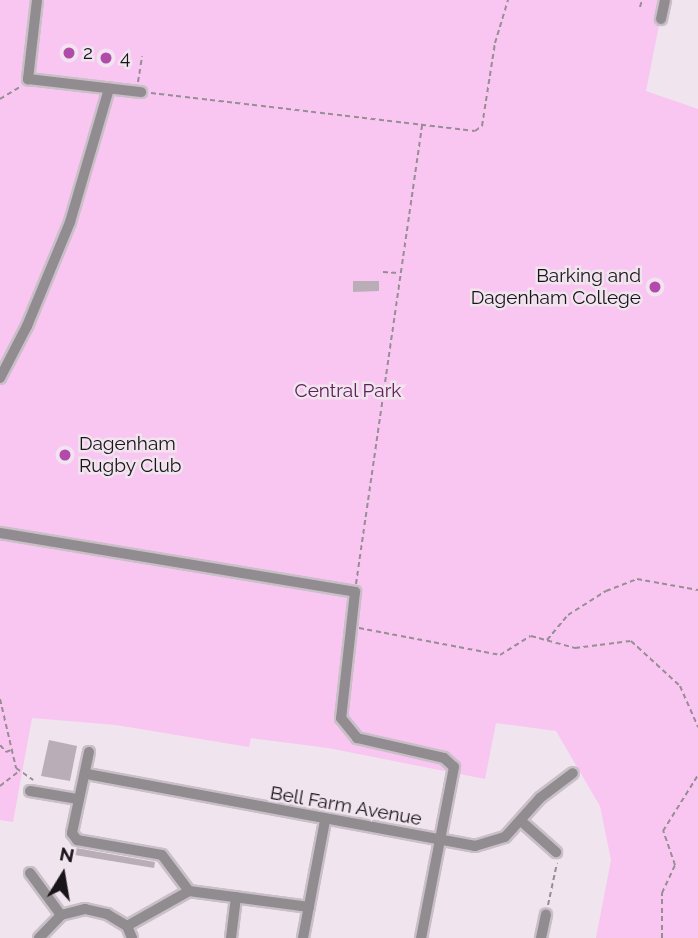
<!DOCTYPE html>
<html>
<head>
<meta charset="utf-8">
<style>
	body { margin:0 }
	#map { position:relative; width:698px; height:938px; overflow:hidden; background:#f0e4ee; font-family:Raleway,sans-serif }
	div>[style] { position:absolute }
	.green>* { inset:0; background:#f8c6f1 }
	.building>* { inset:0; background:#b9aeb7 }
	.path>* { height:2px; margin-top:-1px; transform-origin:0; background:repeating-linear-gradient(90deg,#978e95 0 5px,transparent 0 8.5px) }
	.roads { filter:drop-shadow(2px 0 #c9bfc7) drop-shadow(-2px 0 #c9bfc7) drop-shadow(0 2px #c9bfc7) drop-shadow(0 -2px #c9bfc7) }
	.minor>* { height:10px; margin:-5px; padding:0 5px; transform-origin:5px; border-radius:5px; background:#908c90 }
	.dots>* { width:19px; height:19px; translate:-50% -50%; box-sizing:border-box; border:4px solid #f0e4ee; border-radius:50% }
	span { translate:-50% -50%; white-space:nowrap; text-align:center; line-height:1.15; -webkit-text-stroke:5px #f0e4ee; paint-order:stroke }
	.poi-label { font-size:19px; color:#181417 }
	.left { translate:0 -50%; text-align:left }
	.right { translate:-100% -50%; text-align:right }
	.park-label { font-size:19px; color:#5f215a }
	.street-label { font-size:19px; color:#181417 }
	.north { position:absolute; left:28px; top:840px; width:70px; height:70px; -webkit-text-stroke:5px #f0e4ee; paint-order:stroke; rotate:11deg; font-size:19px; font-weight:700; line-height:28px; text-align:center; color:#181417 }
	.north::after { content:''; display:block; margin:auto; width:24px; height:32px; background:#181417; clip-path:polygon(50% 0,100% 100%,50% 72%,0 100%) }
</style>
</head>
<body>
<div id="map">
	<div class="green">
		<i style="clip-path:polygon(0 0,664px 0,646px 91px,698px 109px,698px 938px,596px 938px,611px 860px,600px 806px,556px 731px,496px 723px,485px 779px,328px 748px,251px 738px,249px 747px,116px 725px,32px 718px,13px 822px,0 820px)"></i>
	</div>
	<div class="building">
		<i style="clip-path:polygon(353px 281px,379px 281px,379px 291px,353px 292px)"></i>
		<i style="clip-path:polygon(49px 740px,77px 746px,70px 781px,41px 776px)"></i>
		<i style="clip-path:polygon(76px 848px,155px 862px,154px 868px,75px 855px)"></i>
	</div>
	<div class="path">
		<i style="left:640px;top:7px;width:7px;rotate:-74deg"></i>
		<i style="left:138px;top:82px;width:26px;rotate:-81deg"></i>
		<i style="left:151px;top:93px;width:326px;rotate:6.7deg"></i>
		<i style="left:475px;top:131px;width:9px;rotate:-36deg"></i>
		<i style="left:482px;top:126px;width:84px;rotate:-81.1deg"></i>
		<i style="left:495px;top:43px;width:45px;rotate:-73.2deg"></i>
		<i style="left:0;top:99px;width:23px;rotate:-31deg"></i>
		<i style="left:383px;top:272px;width:15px;rotate:4deg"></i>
		<i style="left:356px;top:584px;width:464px;rotate:-81.8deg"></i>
		<i style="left:359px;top:628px;width:144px;rotate:10.8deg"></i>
		<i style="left:500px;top:655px;width:36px;rotate:-32deg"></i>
		<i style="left:531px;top:636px;width:46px;rotate:15.3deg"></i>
		<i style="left:575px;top:648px;width:56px;rotate:-7.1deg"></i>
		<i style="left:631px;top:641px;width:67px;rotate:42.6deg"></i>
		<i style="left:680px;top:686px;width:45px;rotate:66.3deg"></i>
		<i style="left:547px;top:640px;width:33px;rotate:-50deg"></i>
		<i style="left:568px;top:615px;width:45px;rotate:-32.3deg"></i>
		<i style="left:606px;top:591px;width:33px;rotate:-21deg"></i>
		<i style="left:637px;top:579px;width:62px;rotate:10.2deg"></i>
		<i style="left:0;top:699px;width:71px;rotate:76.9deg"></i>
		<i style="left:16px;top:768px;width:21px;rotate:35deg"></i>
		<i style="left:0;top:745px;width:9px;rotate:49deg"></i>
		<i style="left:6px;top:752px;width:5px;rotate:-22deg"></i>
		<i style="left:0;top:786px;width:24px;rotate:-38deg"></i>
		<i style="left:548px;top:905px;width:43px;rotate:-77.9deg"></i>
		<i style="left:662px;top:938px;width:45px;rotate:-90deg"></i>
		<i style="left:662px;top:893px;width:31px;rotate:-65deg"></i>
		<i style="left:675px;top:865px;width:36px;rotate:-109deg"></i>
		<i style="left:663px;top:831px;width:66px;rotate:-58deg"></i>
	</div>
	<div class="roads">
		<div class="minor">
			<i style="left:37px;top:0;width:80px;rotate:96.5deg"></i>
			<i style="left:28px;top:79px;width:114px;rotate:6.6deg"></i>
			<i style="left:661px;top:19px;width:19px;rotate:-78deg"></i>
			<i style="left:0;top:378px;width:59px;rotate:-62.6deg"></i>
			<i style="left:27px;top:326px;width:113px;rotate:-67.5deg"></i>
			<i style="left:70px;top:222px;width:139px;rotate:-73.7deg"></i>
			<i style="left:0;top:533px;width:360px;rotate:9.4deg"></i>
			<i style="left:355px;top:592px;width:127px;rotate:96.3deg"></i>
			<i style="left:341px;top:718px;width:26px;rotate:51deg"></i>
			<i style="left:357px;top:738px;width:89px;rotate:12.9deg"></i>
			<i style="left:444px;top:758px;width:13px;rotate:42deg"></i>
			<i style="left:454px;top:767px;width:174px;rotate:100.9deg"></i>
			<i style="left:89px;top:752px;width:83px;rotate:101.9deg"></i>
			<i style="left:72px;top:833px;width:9px;rotate:54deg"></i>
			<i style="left:77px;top:840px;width:86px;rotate:10deg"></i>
			<i style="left:162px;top:855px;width:45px;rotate:53.1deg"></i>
			<i style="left:87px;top:774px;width:395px;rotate:10.5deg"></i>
			<i style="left:475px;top:846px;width:31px;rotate:-17deg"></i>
			<i style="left:505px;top:837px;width:52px;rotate:-48.1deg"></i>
			<i style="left:540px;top:798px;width:41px;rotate:-37.1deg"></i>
			<i style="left:30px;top:791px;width:49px;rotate:9.5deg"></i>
			<i style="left:521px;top:821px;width:47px;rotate:41.5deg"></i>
			<i style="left:30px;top:873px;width:52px;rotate:53.6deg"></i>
			<i style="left:127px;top:926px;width:71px;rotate:-29.4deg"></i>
			<i style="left:189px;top:891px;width:121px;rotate:7.6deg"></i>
			<i style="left:39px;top:938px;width:32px;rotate:-46deg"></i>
			<i style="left:61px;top:915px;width:25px;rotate:-14deg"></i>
			<i style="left:85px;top:909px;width:23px;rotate:13deg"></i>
			<i style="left:107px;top:914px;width:23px;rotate:31deg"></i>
			<i style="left:127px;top:926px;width:13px;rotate:67deg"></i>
			<i style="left:231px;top:938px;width:41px;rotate:-83deg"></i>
			<i style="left:303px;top:938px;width:119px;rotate:-79.4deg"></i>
			<i style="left:541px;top:938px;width:24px;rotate:-78deg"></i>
		</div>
	</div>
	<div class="dots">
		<i style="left:69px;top:53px;background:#b249ab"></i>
		<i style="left:106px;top:58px;background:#b249ab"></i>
		<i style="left:655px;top:287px;background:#b249ab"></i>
		<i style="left:65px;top:455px;background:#b249ab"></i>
	</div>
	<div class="poi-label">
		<span class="left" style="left:83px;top:53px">2</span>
		<span class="left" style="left:120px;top:58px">4</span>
		<span class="right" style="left:641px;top:287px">Barking and<br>Dagenham College</span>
		<span class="left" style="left:79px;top:455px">Dagenham<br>Rugby Club</span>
	</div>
	<div class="park-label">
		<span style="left:348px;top:391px">Central Park</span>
	</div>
	<div class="street-label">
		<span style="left:346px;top:806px;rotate:10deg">Bell Farm Avenue</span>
	</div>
	<div class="north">N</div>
</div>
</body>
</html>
